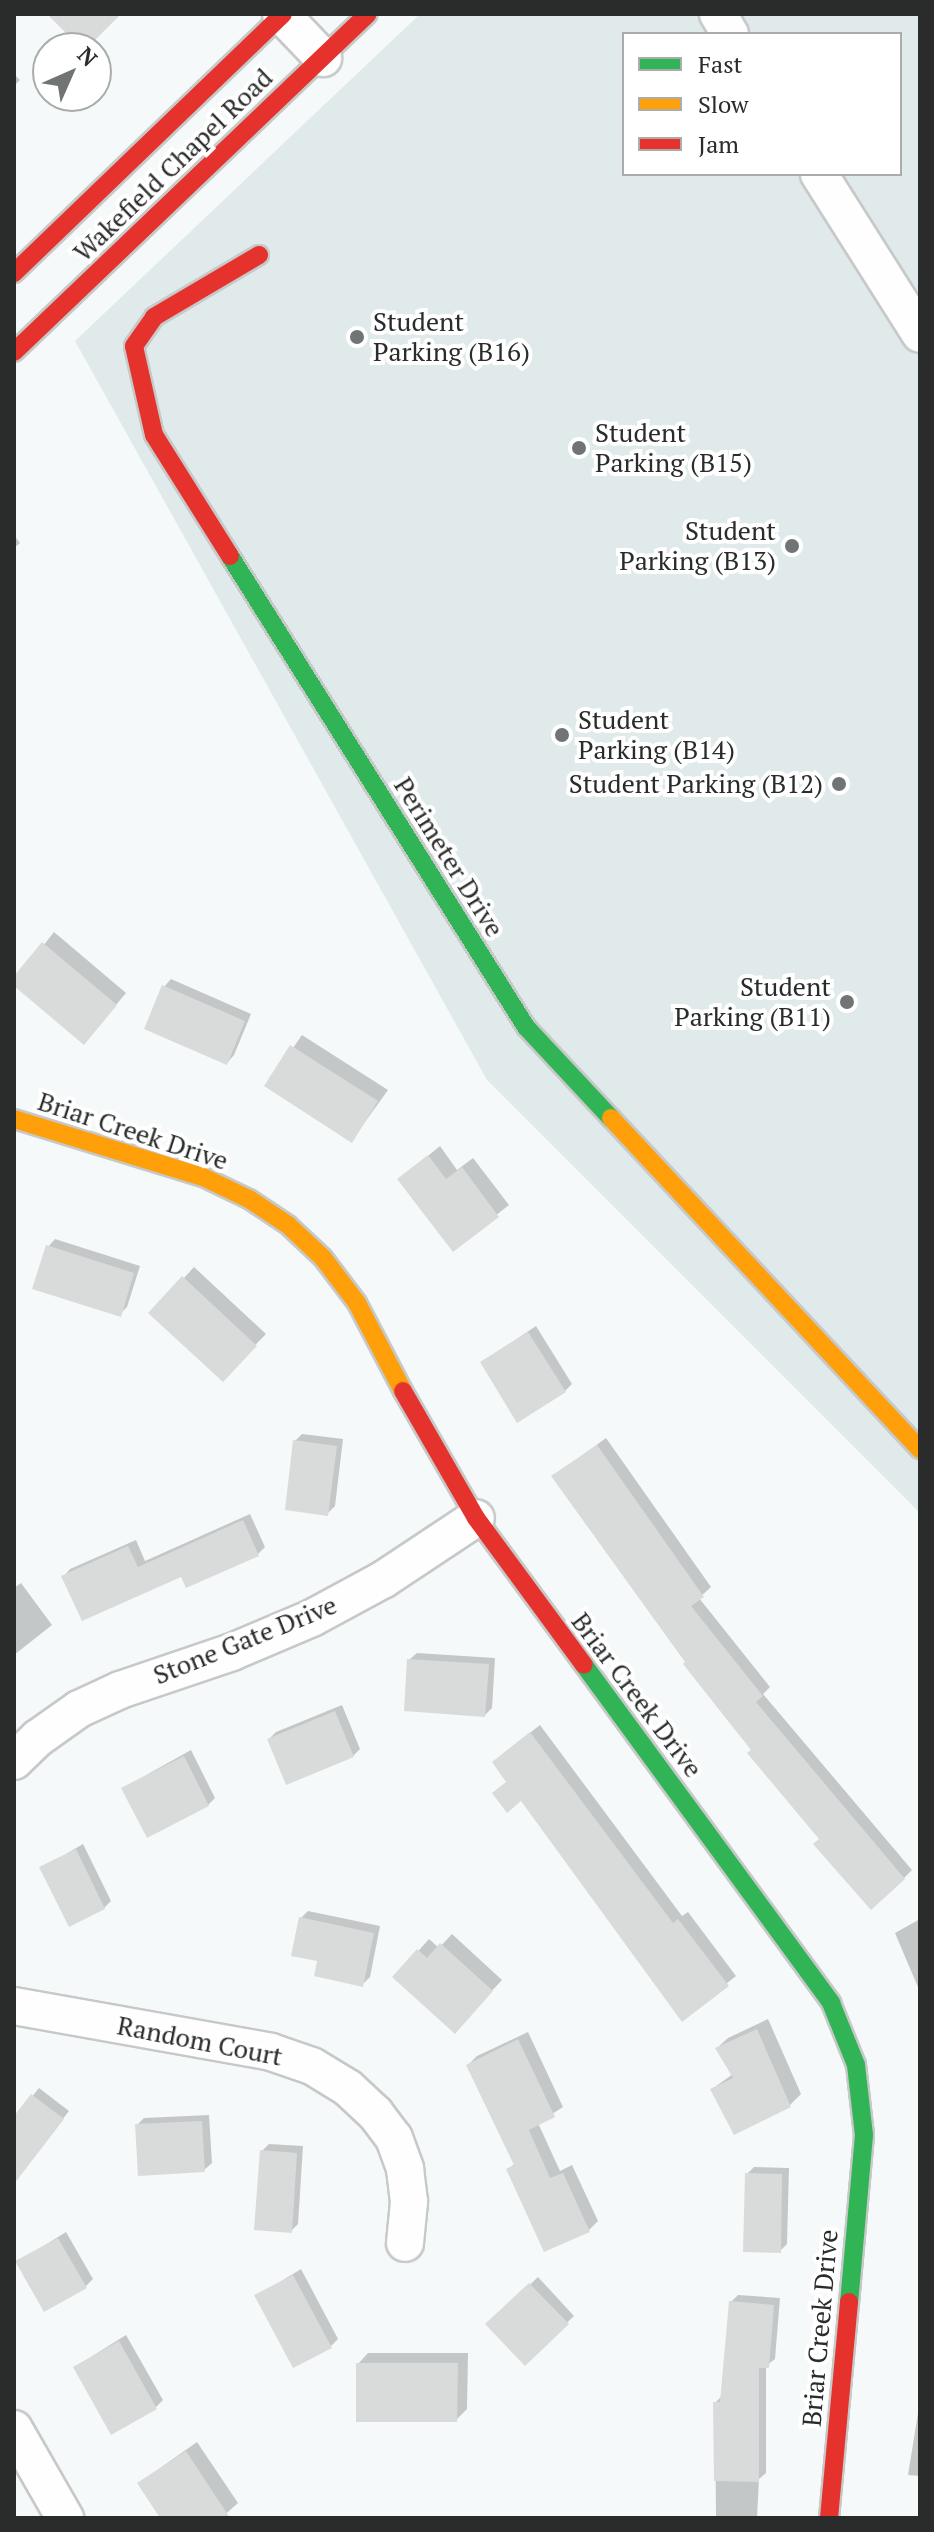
<!DOCTYPE html>
<html>
<head>
<meta charset="utf-8">
<style>
	body { margin:0 }
	#map { position:relative; width:934px; height:2532px; overflow:hidden; background:#f6f9f9; font-family:"PT Serif",serif }
	div>[style] { position:absolute }
	.built>* { inset:0; background:#e1eaeb }
	.shadow>* { inset:0; background:#0003 }
	.building>* { inset:0; background:#d9dbdb }
	.roads { filter:drop-shadow(2px 0 #c7c9c9) drop-shadow(-2px 0 #c7c9c9) drop-shadow(0 2px #c7c9c9) drop-shadow(0 -2px #c7c9c9) }
	.street>* { height:36px; margin:-18px; padding:0 18px; transform-origin:18px; border-radius:18px; background:#fefefe }
	.fast>* { height:18px; margin:-9px; padding:0 9px; transform-origin:9px; border-radius:9px; background:#30b455 }
	.slow>* { height:18px; margin:-9px; padding:0 9px; transform-origin:9px; border-radius:9px; background:#ff9f0a }
	.jam>* { height:18px; margin:-9px; padding:0 9px; transform-origin:9px; border-radius:9px; background:#e5322d }
	.dots>* { width:22px; height:22px; translate:-50% -50%; box-sizing:border-box; border:4px solid #fff; border-radius:50% }
	span { translate:-50% -50%; white-space:nowrap; text-align:center; line-height:1.15; -webkit-text-stroke:8px #fff; paint-order:stroke }
	.street-label { font-size:26px; color:#2a2c2c }
	.poi-label { font-size:26px; color:#2a2c2c }
	.left { translate:0 -50%; text-align:left }
	.right { translate:-100% -50%; text-align:right }
	.frame { position:absolute; inset:0; border:16px solid #2a2c2c; pointer-events:none }
	.legend { position:absolute; left:622px; top:32px; width:280px; height:144px; box-sizing:border-box; background:#fff; border:2px solid #aaabab; margin:0; padding:10px 14px; list-style:none; font-size:24px; color:#2a2c2c }
	.legend li { display:flex; align-items:center; gap:16px; height:40px }
	.legend b { width:40px; border:2px solid #aaabab }
	.north { position:absolute; left:32px; top:32px; width:80px; height:80px; box-sizing:border-box; background:#fff; border:2px solid #aaabab; border-radius:50%; rotate:45deg; font-size:22px; font-weight:700; line-height:32px; text-align:center; color:#2a2c2c }
	.north::after { content:''; display:block; margin:auto; width:28px; height:36px; background:#717474; clip-path:polygon(50% 0,100% 100%,50% 72%,0 100%) }
</style>
</head>
<body>
<div id="map">
	<div class="built">
		<i style="clip-path:polygon(evenodd,420px 14px,920px 14px,920px 1513px,487px 1080px,75px 341px,420px 14px,624px 34px,900px 34px,900px 174px,624px 174px,624px 34px)"></i>
	</div>
	<div class="shadow">
		<i style="clip-path:polygon(14px 74px,20px 80px,14px 86px)"></i>
		<i style="clip-path:polygon(14px 535px,20px 543px,14px 548px)"></i>
		<i style="clip-path:polygon(54px 932px,126px 993px,94px 1031px,14px 983px)"></i>
		<i style="clip-path:polygon(171px 979px,251px 1014px,234px 1055px,227px 1063px,164px 987px)"></i>
		<i style="clip-path:polygon(302px 1035px,388px 1090px,352px 1140px,267px 1086px)"></i>
		<i style="clip-path:polygon(440px 1146px,457px 1170px,473px 1158px,509px 1205px,453px 1249px,400px 1179px)"></i>
		<i style="clip-path:polygon(55px 1239px,140px 1266px,127px 1307px,120px 1314px,48px 1247px)"></i>
		<i style="clip-path:polygon(194px 1267px,266px 1334px,222px 1379px,184px 1278px)"></i>
		<i style="clip-path:polygon(536px 1326px,572px 1384px,565px 1391px,482px 1362px)"></i>
		<i style="clip-path:polygon(302px 1434px,343px 1439px,335px 1506px,327px 1514px,295px 1441px)"></i>
		<i style="clip-path:polygon(606px 1438px,711px 1587px,699px 1598px,770px 1687px,763px 1694px,912px 1870px,904px 1878px,821px 1839px,554px 1476px)"></i>
		<i style="clip-path:polygon(250px 1514px,265px 1547px,258px 1554px,182px 1574px,63px 1577px,70px 1569px,136px 1540px,145px 1561px)"></i>
		<i style="clip-path:polygon(21px 1583px,52px 1625px,14px 1655px,14px 1588px)"></i>
		<i style="clip-path:polygon(417px 1653px,495px 1658px,492px 1708px,485px 1715px,409px 1660px)"></i>
		<i style="clip-path:polygon(342px 1705px,360px 1749px,353px 1756px,269px 1739px,276px 1732px)"></i>
		<i style="clip-path:polygon(540px 1725px,682px 1916px,688px 1912px,736px 1976px,682px 2019px,503px 1754px)"></i>
		<i style="clip-path:polygon(191px 1750px,215px 1798px,208px 1805px,123px 1788px)"></i>
		<i style="clip-path:polygon(83px 1844px,111px 1901px,104px 1908px,42px 1868px)"></i>
		<i style="clip-path:polygon(308px 1911px,380px 1926px,370px 1977px,362px 1985px,319px 1960px,301px 1918px)"></i>
		<i style="clip-path:polygon(920px 1919px,920px 1992px,895px 1933px)"></i>
		<i style="clip-path:polygon(452px 1934px,502px 1980px,465px 2020px,395px 1977px,429px 1939px,439px 1948px)"></i>
		<i style="clip-path:polygon(768px 2019px,801px 2094px,790px 2105px,712px 2089px,733px 2074px,717px 2048px,728px 2038px)"></i>
		<i style="clip-path:polygon(528px 2032px,563px 2107px,538px 2123px,560px 2171px,572px 2165px,598px 2221px,589px 2230px,509px 2169px,515px 2163px,468px 2065px,477px 2056px)"></i>
		<i style="clip-path:polygon(39px 2088px,69px 2111px,14px 2181px,14px 2119px)"></i>
		<i style="clip-path:polygon(209px 2115px,212px 2163px,204px 2170px,137px 2125px,144px 2118px)"></i>
		<i style="clip-path:polygon(269px 2144px,303px 2146px,298px 2224px,291px 2231px,262px 2151px)"></i>
		<i style="clip-path:polygon(754px 2167px,789px 2168px,787px 2244px,780px 2251px,747px 2174px)"></i>
		<i style="clip-path:polygon(66px 2232px,93px 2279px,85px 2287px,18px 2262px)"></i>
		<i style="clip-path:polygon(301px 2269px,338px 2339px,331px 2346px,257px 2296px)"></i>
		<i style="clip-path:polygon(538px 2277px,574px 2316px,525px 2363px,488px 2325px)"></i>
		<i style="clip-path:polygon(738px 2295px,780px 2298px,775px 2359px,766px 2366px,766px 2473px,759px 2479px,757px 2518px,708px 2518px,716px 2517px,715px 2403px,723px 2395px,731px 2302px)"></i>
		<i style="clip-path:polygon(126px 2335px,163px 2400px,156px 2407px,75px 2367px)"></i>
		<i style="clip-path:polygon(368px 2353px,468px 2353px,467px 2409px,456px 2420px,358px 2364px)"></i>
		<i style="clip-path:polygon(920px 2401px,920px 2476px,908px 2475px)"></i>
		<i style="clip-path:polygon(197px 2442px,238px 2503px,221px 2518px,162px 2518px,139px 2483px)"></i>
	</div>
	<div class="building">
		<i style="clip-path:polygon(47px 14px,121px 14px,87px 48px,81px 48px)"></i>
		<i style="clip-path:polygon(42px 942px,117px 1005px,84px 1045px,14px 986px,14px 976px)"></i>
		<i style="clip-path:polygon(162px 985px,245px 1021px,227px 1065px,144px 1029px)"></i>
		<i style="clip-path:polygon(290px 1045px,378px 1101px,352px 1143px,264px 1086px)"></i>
		<i style="clip-path:polygon(428px 1155px,446px 1179px,462px 1167px,499px 1217px,453px 1252px,397px 1179px)"></i>
		<i style="clip-path:polygon(46px 1245px,134px 1273px,121px 1317px,32px 1289px)"></i>
		<i style="clip-path:polygon(182px 1276px,257px 1346px,223px 1382px,148px 1313px)"></i>
		<i style="clip-path:polygon(528px 1332px,566px 1392px,517px 1423px,480px 1362px)"></i>
		<i style="clip-path:polygon(293px 1440px,337px 1446px,328px 1516px,285px 1510px)"></i>
		<i style="clip-path:polygon(597px 1445px,704px 1597px,691px 1606px,763px 1696px,756px 1702px,905px 1879px,871px 1910px,813px 1844px,819px 1839px,747px 1753px,751px 1750px,683px 1664px,685px 1662px,551px 1476px)"></i>
		<i style="clip-path:polygon(243px 1520px,259px 1556px,186px 1588px,181px 1577px,82px 1621px,61px 1576px,128px 1546px,138px 1567px)"></i>
		<i style="clip-path:polygon(407px 1659px,489px 1664px,485px 1717px,404px 1711px)"></i>
		<i style="clip-path:polygon(335px 1711px,354px 1757px,286px 1785px,267px 1739px)"></i>
		<i style="clip-path:polygon(530px 1732px,673px 1923px,678px 1919px,729px 1986px,682px 2022px,521px 1801px,507px 1813px,492px 1793px,506px 1782px,492px 1762px)"></i>
		<i style="clip-path:polygon(184px 1756px,209px 1806px,147px 1838px,121px 1788px)"></i>
		<i style="clip-path:polygon(76px 1849px,105px 1909px,69px 1927px,39px 1867px)"></i>
		<i style="clip-path:polygon(299px 1917px,374px 1933px,363px 1987px,314px 1976px,317px 1961px,291px 1956px)"></i>
		<i style="clip-path:polygon(440px 1943px,493px 1991px,455px 2034px,392px 1977px,417px 1949px,427px 1958px)"></i>
		<i style="clip-path:polygon(757px 2029px,791px 2107px,734px 2135px,710px 2089px,733px 2078px,715px 2048px)"></i>
		<i style="clip-path:polygon(518px 2039px,555px 2117px,529px 2130px,550px 2178px,563px 2173px,590px 2232px,544px 2252px,506px 2169px,514px 2165px,466px 2065px)"></i>
		<i style="clip-path:polygon(31px 2094px,64px 2119px,14px 2184px,14px 2116px)"></i>
		<i style="clip-path:polygon(202px 2121px,205px 2172px,138px 2176px,135px 2124px)"></i>
		<i style="clip-path:polygon(260px 2150px,297px 2153px,292px 2233px,254px 2230px)"></i>
		<i style="clip-path:polygon(745px 2173px,782px 2174px,781px 2253px,743px 2252px)"></i>
		<i style="clip-path:polygon(58px 2238px,87px 2288px,44px 2312px,15px 2261px)"></i>
		<i style="clip-path:polygon(293px 2275px,332px 2348px,293px 2368px,254px 2295px)"></i>
		<i style="clip-path:polygon(529px 2283px,569px 2324px,525px 2366px,485px 2324px)"></i>
		<i style="clip-path:polygon(729px 2301px,774px 2305px,769px 2368px,759px 2368px,759px 2482px,714px 2481px,713px 2402px,720px 2402px)"></i>
		<i style="clip-path:polygon(119px 2341px,157px 2409px,111px 2435px,73px 2367px)"></i>
		<i style="clip-path:polygon(356px 2363px,458px 2363px,457px 2422px,356px 2422px)"></i>
		<i style="clip-path:polygon(186px 2451px,230px 2518px,160px 2518px,137px 2483px)"></i>
	</div>
	<div class="roads">
		<div class="street">
			<i style="left:281px;top:14px;width:61px;rotate:46.3deg"></i>
			<i style="left:718px;top:14px;width:23px;rotate:59deg"></i>
			<i style="left:819px;top:174px;width:189px;rotate:57.7deg"></i>
			<i style="left:14px;top:1761px;width:33px;rotate:-44deg"></i>
			<i style="left:38px;top:1738px;width:50px;rotate:-35.3deg"></i>
			<i style="left:79px;top:1709px;width:45px;rotate:-24.9deg"></i>
			<i style="left:120px;top:1690px;width:118px;rotate:-18.7deg"></i>
			<i style="left:232px;top:1652px;width:87px;rotate:-23deg"></i>
			<i style="left:312px;top:1618px;width:82px;rotate:-28.4deg"></i>
			<i style="left:384px;top:1579px;width:110px;rotate:-33.5deg"></i>
			<i style="left:14px;top:2006px;width:261px;rotate:10.1deg"></i>
			<i style="left:271px;top:2052px;width:43px;rotate:18.9deg"></i>
			<i style="left:312px;top:2066px;width:42px;rotate:31.4deg"></i>
			<i style="left:348px;top:2088px;width:37px;rotate:43deg"></i>
			<i style="left:375px;top:2113px;width:31px;rotate:53deg"></i>
			<i style="left:394px;top:2138px;width:33px;rotate:70deg"></i>
			<i style="left:405px;top:2169px;width:33px;rotate:83deg"></i>
			<i style="left:409px;top:2202px;width:41px;rotate:95.6deg"></i>
			<i style="left:14px;top:2429px;width:103px;rotate:60.2deg"></i>
		</div>
		<div class="fast">
			<i style="left:230px;top:556px;width:556px;rotate:57.85deg"></i>
			<i style="left:526px;top:1027px;width:125px;rotate:47deg"></i>
			<i style="left:584px;top:1665px;width:419px;rotate:53.8deg"></i>
			<i style="left:831px;top:2003px;width:67px;rotate:68deg"></i>
			<i style="left:856px;top:2065px;width:70px;rotate:83.5deg"></i>
			<i style="left:864px;top:2135px;width:168px;rotate:95.1deg"></i>
		</div>
		<div class="slow">
			<i style="left:611px;top:1118px;width:453px;rotate:47deg"></i>
			<i style="left:14px;top:1119px;width:198px;rotate:17.1deg"></i>
			<i style="left:203px;top:1177px;width:51px;rotate:25.6deg"></i>
			<i style="left:249px;top:1199px;width:47px;rotate:33.7deg"></i>
			<i style="left:288px;top:1225px;width:48px;rotate:43.3deg"></i>
			<i style="left:323px;top:1258px;width:56px;rotate:52.9deg"></i>
			<i style="left:357px;top:1303px;width:99px;rotate:62.4deg"></i>
		</div>
		<div class="jam">
			<i style="left:14px;top:273px;width:373px;rotate:-43.9deg"></i>
			<i style="left:14px;top:352px;width:489px;rotate:-43.7deg"></i>
			<i style="left:230px;top:556px;width:143px;rotate:-122.1deg"></i>
			<i style="left:154px;top:435px;width:91px;rotate:-102.7deg"></i>
			<i style="left:134px;top:346px;width:35px;rotate:-55deg"></i>
			<i style="left:154px;top:317px;width:122px;rotate:-30.6deg"></i>
			<i style="left:403px;top:1391px;width:146px;rotate:60.1deg"></i>
			<i style="left:476px;top:1518px;width:182px;rotate:53.7deg"></i>
			<i style="left:829px;top:2518px;width:217px;rotate:-84.7deg"></i>
		</div>
	</div>
	<div class="dots">
		<i style="left:357px;top:337px;background:#717474"></i>
		<i style="left:579px;top:448px;background:#717474"></i>
		<i style="left:792px;top:546px;background:#717474"></i>
		<i style="left:562px;top:735px;background:#717474"></i>
		<i style="left:839px;top:784px;background:#717474"></i>
		<i style="left:847px;top:1002px;background:#717474"></i>
	</div>
	<div class="street-label">
		<span style="left:173px;top:165px;rotate:-44deg">Wakefield Chapel Road</span>
		<span style="left:449px;top:857px;rotate:58deg">Perimeter Drive</span>
		<span style="left:133px;top:1131px;rotate:18deg">Briar Creek Drive</span>
		<span style="left:245px;top:1640px;rotate:-22deg">Stone Gate Drive</span>
		<span style="left:637px;top:1695px;rotate:53deg">Briar Creek Drive</span>
		<span style="left:200px;top:2041px;rotate:11deg">Random Court</span>
		<span style="left:820px;top:2328px;rotate:-85deg">Briar Creek Drive</span>
	</div>
	<div class="poi-label">
		<span class="left" style="left:373px;top:337px">Student<br>Parking (B16)</span>
		<span class="left" style="left:595px;top:448px">Student<br>Parking (B15)</span>
		<span class="right" style="left:776px;top:546px">Student<br>Parking (B13)</span>
		<span class="left" style="left:578px;top:735px">Student<br>Parking (B14)</span>
		<span class="right" style="left:823px;top:784px">Student Parking (B12)</span>
		<span class="right" style="left:831px;top:1002px">Student<br>Parking (B11)</span>
	</div>
	<div class="frame"></div>
	<ul class="legend">
	<li><b style="height:10px;background:#30b455"></b>Fast</li>
	<li><b style="height:10px;background:#ff9f0a"></b>Slow</li>
	<li><b style="height:10px;background:#e5322d"></b>Jam</li>
	</ul>
	<div class="north">N</div>
</div>
</body>
</html>
